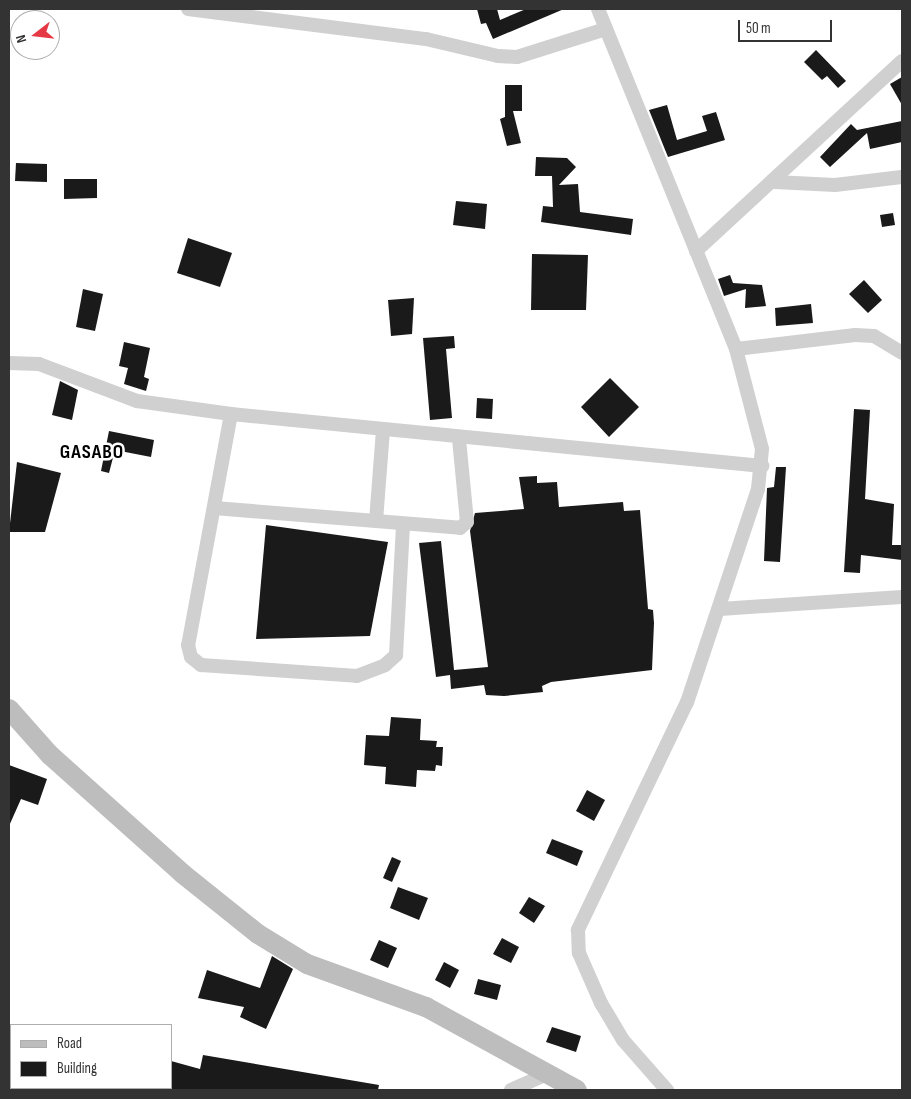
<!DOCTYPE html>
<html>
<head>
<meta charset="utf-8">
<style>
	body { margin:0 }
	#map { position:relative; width:911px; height:1099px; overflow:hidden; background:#fff; font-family:"Sofia Sans Condensed",sans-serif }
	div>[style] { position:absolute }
	.building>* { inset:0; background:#1a1a1a }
	.street>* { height:14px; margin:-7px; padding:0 7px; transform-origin:7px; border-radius:7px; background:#d0d0d0 }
	.secondary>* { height:20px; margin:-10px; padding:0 10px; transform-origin:10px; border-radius:10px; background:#bdbdbd }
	span { translate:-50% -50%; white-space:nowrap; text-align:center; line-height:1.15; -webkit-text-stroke:5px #fff; paint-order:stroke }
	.district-label { font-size:20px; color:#000; font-weight:700; letter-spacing:1px }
	.frame { position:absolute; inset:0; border:10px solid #333; pointer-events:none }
	.legend { position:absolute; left:10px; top:1024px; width:162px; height:65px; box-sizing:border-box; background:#fff; border:1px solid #adadad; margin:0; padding:6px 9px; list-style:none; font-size:15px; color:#333 }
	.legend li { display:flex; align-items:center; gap:10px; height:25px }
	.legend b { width:25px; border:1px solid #adadad }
	.north { position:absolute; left:10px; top:10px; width:50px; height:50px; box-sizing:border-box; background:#fff; border:1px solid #adadad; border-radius:50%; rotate:254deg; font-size:14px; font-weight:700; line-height:20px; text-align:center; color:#333 }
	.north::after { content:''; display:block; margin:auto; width:18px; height:22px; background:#e63946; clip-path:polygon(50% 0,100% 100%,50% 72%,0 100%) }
	.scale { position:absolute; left:738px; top:20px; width:94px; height:22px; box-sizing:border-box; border:2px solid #333; border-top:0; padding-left:6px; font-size:15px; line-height:18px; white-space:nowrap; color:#333; -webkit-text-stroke:4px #fff; paint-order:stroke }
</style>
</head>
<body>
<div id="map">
	<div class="building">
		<i style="clip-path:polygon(477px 9px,497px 9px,500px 20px,526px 9px,564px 9px,493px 39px,486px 23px,481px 24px)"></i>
		<i style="clip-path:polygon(816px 50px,846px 81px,838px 88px,827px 76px,822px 80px,804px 62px)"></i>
		<i style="clip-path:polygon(902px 77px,902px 105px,890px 84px)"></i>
		<i style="clip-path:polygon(505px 85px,522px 85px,522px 111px,513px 111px,521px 143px,507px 146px,500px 119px,505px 117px)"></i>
		<i style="clip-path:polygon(667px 105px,677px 140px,707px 131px,702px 116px,716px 112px,725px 140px,668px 157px,649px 110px)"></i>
		<i style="clip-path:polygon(902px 121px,902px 142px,870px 149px,867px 133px,830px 167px,820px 157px,851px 124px,857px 130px)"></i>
		<i style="clip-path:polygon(536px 157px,567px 158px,576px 167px,559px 185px,578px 184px,580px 212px,633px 219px,631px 235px,541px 222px,543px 206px,553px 207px,552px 176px,535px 176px)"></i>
		<i style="clip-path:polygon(16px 163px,47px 164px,47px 182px,15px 181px)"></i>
		<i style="clip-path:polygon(64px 179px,97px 179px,97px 198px,64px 199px)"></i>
		<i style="clip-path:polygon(456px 201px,487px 204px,485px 229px,453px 225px)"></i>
		<i style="clip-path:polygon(893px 213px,895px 225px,882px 227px,880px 215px)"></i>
		<i style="clip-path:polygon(188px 238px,232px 253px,220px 287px,177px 273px)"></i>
		<i style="clip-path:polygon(532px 254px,588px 255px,586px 310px,531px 310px)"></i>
		<i style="clip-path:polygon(730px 275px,733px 283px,762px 285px,766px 306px,745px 308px,746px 289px,724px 296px,718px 279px)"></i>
		<i style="clip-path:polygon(864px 280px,882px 300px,868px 313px,849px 294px)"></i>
		<i style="clip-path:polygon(83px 289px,103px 294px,95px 331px,76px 327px)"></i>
		<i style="clip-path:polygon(414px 298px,412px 334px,391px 336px,388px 300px)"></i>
		<i style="clip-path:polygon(811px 304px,813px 323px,776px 326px,775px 308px)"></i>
		<i style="clip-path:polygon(454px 336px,455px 348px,446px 349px,452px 418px,430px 420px,423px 338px)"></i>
		<i style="clip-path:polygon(124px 342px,150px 348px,144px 377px,149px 379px,146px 391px,124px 384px,128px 368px,119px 366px)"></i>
		<i style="clip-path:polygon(610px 378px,639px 407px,609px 437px,581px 407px)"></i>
		<i style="clip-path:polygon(60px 381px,78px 390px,72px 420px,52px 415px)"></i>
		<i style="clip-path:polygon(477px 398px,493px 399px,492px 419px,476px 418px)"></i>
		<i style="clip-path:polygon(854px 409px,870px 410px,865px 499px,894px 504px,892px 545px,902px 545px,902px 560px,861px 555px,860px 573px,844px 572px)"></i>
		<i style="clip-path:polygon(109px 431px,154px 440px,151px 457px,115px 450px,109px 473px,101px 471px)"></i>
		<i style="clip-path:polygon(17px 462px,61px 473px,45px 532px,9px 532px)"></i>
		<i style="clip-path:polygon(776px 467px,786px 467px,780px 562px,764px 561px,767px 488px,774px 487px)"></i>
		<i style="clip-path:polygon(537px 476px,537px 483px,557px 482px,559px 507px,623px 502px,624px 511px,640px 510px,648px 609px,653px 610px,654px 623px,652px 670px,551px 682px,542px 686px,543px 692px,504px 696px,486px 695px,484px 685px,451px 689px,450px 675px,436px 677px,419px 543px,441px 541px,454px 670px,488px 667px,470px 531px,475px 513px,524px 509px,519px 477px)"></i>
		<i style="clip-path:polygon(266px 525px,388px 542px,370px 636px,256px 639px)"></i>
		<i style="clip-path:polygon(391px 717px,421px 719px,420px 740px,437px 741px,436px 747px,443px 747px,442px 766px,436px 765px,435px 771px,417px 770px,416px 787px,385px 784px,386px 767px,364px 765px,366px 735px,389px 736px)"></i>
		<i style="clip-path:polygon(9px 765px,47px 779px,38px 805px,21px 799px,9px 826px)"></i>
		<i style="clip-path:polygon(587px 790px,605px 800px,594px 821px,576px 811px)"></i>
		<i style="clip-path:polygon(552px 839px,583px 851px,577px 866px,546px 853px)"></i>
		<i style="clip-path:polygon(392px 857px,401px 861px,392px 882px,383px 878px)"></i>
		<i style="clip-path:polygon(398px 887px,428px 898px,419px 920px,390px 908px)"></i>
		<i style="clip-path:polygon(529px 897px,545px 906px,534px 923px,519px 913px)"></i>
		<i style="clip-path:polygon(502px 938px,519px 947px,511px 963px,493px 954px)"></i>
		<i style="clip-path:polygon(379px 940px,397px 948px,388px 968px,370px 960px)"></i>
		<i style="clip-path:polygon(272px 956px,293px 969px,266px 1029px,240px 1017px,244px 1007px,198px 998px,207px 970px,260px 988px)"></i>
		<i style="clip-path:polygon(444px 962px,459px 970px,450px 988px,435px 980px)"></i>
		<i style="clip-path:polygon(478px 979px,501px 985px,497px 1000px,474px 994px)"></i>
		<i style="clip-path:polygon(552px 1027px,581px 1036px,576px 1052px,546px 1042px)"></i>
		<i style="clip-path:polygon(203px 1055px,379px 1085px,378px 1090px,171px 1090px,171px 1061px,200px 1069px)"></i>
	</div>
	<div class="street">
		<i style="left:188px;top:9px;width:240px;rotate:7.2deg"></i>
		<i style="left:426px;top:39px;width:74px;rotate:13.3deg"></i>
		<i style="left:498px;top:56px;width:19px;rotate:3deg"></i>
		<i style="left:517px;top:57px;width:93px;rotate:-17.5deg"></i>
		<i style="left:598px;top:9px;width:367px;rotate:67.9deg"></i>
		<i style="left:736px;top:349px;width:103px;rotate:75.4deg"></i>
		<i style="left:762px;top:449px;width:40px;rotate:95.7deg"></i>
		<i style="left:758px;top:489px;width:225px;rotate:108.4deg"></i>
		<i style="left:687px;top:702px;width:253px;rotate:115.6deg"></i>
		<i style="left:578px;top:930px;width:23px;rotate:88deg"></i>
		<i style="left:579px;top:953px;width:55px;rotate:66.3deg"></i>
		<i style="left:601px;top:1003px;width:43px;rotate:59.3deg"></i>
		<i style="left:623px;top:1040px;width:67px;rotate:48.7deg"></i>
		<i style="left:775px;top:182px;width:60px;rotate:2.9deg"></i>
		<i style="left:835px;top:185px;width:67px;rotate:-6.8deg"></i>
		<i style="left:696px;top:251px;width:280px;rotate:-42.7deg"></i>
		<i style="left:736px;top:349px;width:120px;rotate:-6.7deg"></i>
		<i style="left:855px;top:335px;width:19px;rotate:3deg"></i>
		<i style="left:874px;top:336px;width:33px;rotate:31deg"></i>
		<i style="left:9px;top:363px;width:30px;rotate:2deg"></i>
		<i style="left:39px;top:364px;width:105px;rotate:20.7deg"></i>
		<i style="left:137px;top:401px;width:95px;rotate:7.9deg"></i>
		<i style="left:231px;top:414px;width:534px;rotate:5.59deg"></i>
		<i style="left:231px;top:414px;width:235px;rotate:100.5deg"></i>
		<i style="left:188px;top:645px;width:12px;rotate:76deg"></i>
		<i style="left:191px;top:657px;width:13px;rotate:39deg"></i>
		<i style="left:201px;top:665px;width:156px;rotate:4deg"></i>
		<i style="left:357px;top:676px;width:30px;rotate:-21deg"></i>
		<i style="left:385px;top:665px;width:15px;rotate:-42deg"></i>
		<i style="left:396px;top:655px;width:130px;rotate:-86.9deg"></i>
		<i style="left:214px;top:508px;width:247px;rotate:4.6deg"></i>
		<i style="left:460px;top:528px;width:9px;rotate:-41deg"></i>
		<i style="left:467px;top:522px;width:83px;rotate:-95.5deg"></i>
		<i style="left:376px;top:521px;width:90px;rotate:-85.6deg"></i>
		<i style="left:720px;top:609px;width:182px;rotate:-3.8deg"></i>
		<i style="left:511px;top:1090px;width:36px;rotate:-24deg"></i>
	</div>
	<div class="secondary">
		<i style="left:9px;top:709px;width:62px;rotate:48.3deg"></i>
		<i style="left:50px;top:755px;width:178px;rotate:41.8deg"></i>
		<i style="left:183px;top:874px;width:96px;rotate:38.7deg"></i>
		<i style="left:258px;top:934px;width:57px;rotate:31.5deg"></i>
		<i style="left:307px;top:964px;width:127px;rotate:19.9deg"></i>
		<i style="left:426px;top:1007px;width:172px;rotate:28.8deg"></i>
	</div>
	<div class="district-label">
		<span style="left:92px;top:452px">GASABO</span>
	</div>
	<div class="frame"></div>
	<ul class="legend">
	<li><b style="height:6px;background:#bdbdbd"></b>Road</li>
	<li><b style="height:14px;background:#1a1a1a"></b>Building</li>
	</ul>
	<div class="north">N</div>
	<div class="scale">50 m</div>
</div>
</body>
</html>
